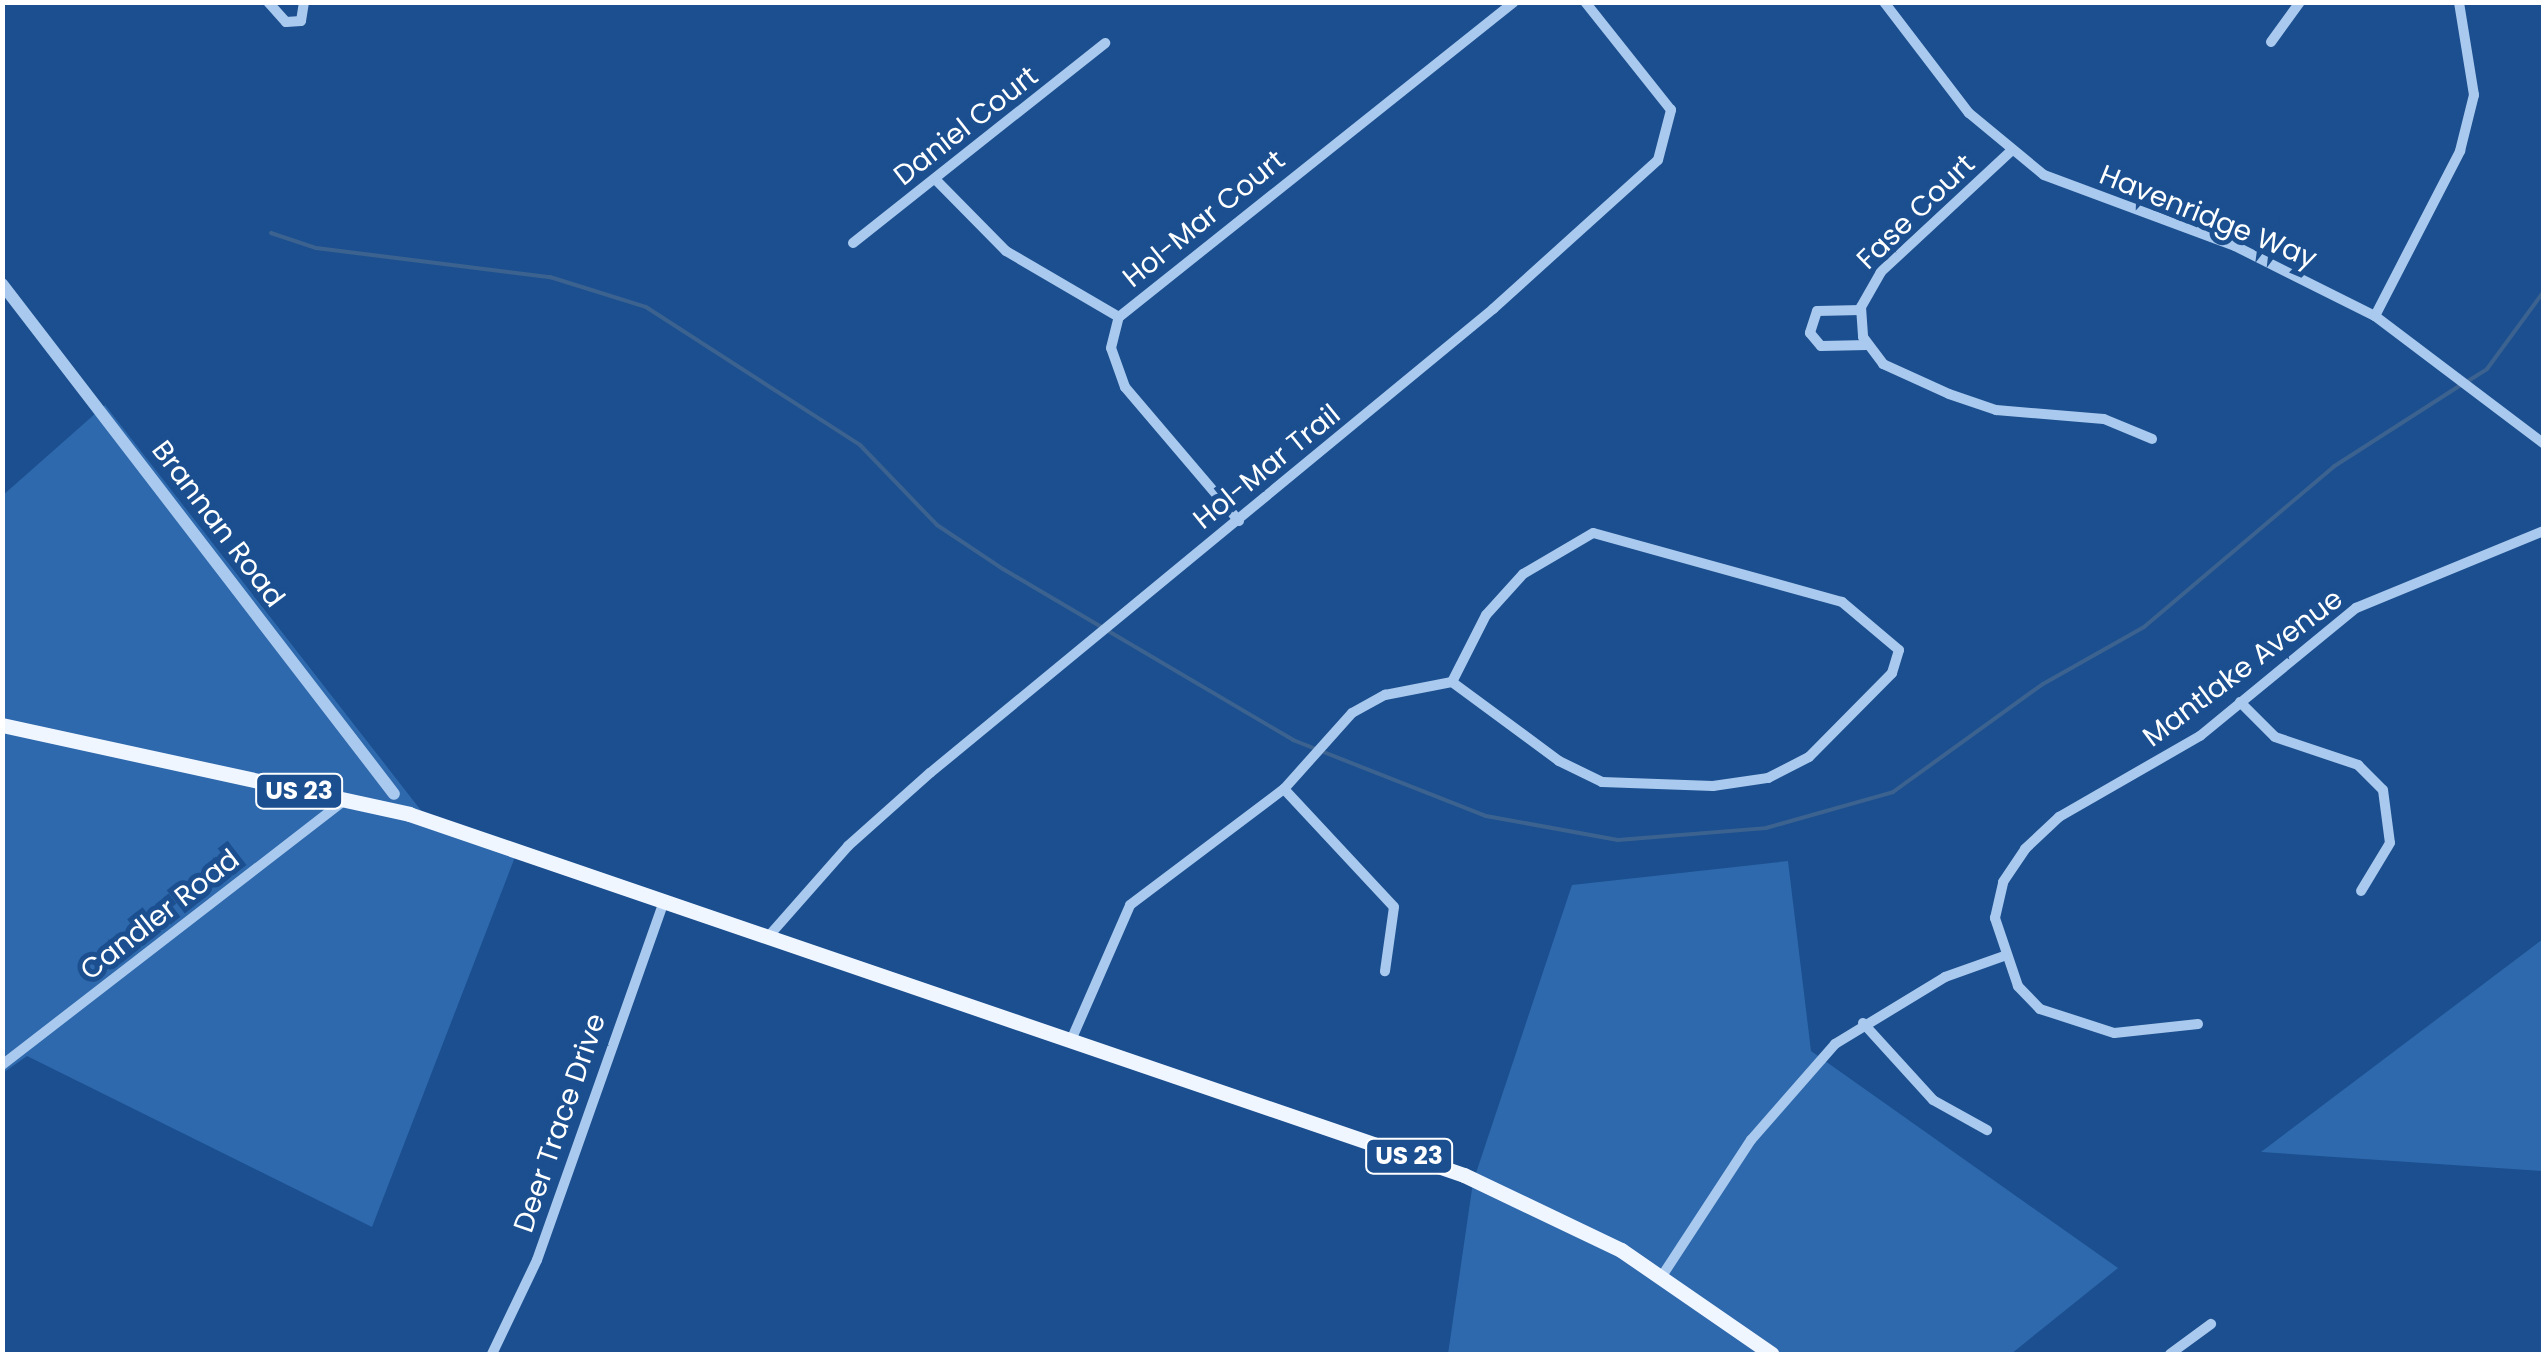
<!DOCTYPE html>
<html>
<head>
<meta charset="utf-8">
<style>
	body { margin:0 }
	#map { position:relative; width:2546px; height:1357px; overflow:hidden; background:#1b4f8f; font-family:Poppins,sans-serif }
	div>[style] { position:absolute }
	.green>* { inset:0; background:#2e69ad }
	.stream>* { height:4px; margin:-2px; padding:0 2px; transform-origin:2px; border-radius:2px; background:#3c6290 }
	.minor>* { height:10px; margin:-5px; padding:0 5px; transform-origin:5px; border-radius:5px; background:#a9c9ee }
	.tertiary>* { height:12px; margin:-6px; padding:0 6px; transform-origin:6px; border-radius:6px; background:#a9c9ee }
	.primary>* { height:15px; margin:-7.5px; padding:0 7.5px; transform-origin:7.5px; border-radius:7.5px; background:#f0f6ff }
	span { translate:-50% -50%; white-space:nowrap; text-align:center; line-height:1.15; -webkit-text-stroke:10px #1b4f8f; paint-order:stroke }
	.shield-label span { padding:2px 8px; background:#1b4f8f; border:2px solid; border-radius:8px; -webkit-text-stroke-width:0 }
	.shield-label { font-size:25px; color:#fff; font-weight:700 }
	.street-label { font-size:28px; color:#fff }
	.frame { position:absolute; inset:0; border:5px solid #fff; pointer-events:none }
</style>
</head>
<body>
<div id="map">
	<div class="green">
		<i style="clip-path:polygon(105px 405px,430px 822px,515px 857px,372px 1227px,27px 1056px,3px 1073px,2px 496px)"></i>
		<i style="clip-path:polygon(1788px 861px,1811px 1051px,2118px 1268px,2011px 1354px,1448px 1354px,1473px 1182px,1572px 885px)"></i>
		<i style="clip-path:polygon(2543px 939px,2543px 1171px,2261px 1152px)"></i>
	</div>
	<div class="stream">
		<i style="left:271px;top:233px;width:47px;rotate:18.4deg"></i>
		<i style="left:316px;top:248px;width:236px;rotate:7.1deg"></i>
		<i style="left:550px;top:277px;width:101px;rotate:17.4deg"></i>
		<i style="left:646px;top:307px;width:255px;rotate:32.8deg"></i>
		<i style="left:860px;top:445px;width:111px;rotate:46.1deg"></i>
		<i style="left:937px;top:525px;width:79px;rotate:33.7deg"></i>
		<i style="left:1003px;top:569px;width:337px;rotate:30.5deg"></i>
		<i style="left:1293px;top:740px;width:207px;rotate:21.5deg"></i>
		<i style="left:1486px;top:816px;width:134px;rotate:10.3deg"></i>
		<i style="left:1618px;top:840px;width:148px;rotate:-4.6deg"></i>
		<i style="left:1766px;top:828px;width:132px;rotate:-15.8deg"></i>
		<i style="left:1893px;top:792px;width:185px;rotate:-35.8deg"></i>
		<i style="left:2043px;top:684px;width:116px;rotate:-29.4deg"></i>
		<i style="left:2144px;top:627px;width:248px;rotate:-40.2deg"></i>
		<i style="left:2333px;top:467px;width:150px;rotate:-32.7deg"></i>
		<i style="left:2468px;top:381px;width:22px;rotate:-32deg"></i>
		<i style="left:2487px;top:369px;width:97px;rotate:-53.8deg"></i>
	</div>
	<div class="minor">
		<i style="left:268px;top:2px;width:27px;rotate:48deg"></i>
		<i style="left:286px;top:22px;width:15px;rotate:-4deg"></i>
		<i style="left:301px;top:21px;width:19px;rotate:-81deg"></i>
		<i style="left:1884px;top:2px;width:140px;rotate:52.6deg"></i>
		<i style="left:1969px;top:113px;width:97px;rotate:39.6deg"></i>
		<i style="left:2044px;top:175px;width:204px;rotate:20.4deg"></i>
		<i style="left:2235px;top:246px;width:157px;rotate:26.6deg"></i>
		<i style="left:2375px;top:316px;width:212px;rotate:37.1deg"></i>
		<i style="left:2271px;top:42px;width:49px;rotate:-54.1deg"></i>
		<i style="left:2011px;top:151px;width:178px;rotate:137.1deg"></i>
		<i style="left:1881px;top:272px;width:40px;rotate:119.7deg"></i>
		<i style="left:1861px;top:307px;width:30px;rotate:86deg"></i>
		<i style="left:1863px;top:337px;width:34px;rotate:53deg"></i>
		<i style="left:1883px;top:364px;width:72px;rotate:24.4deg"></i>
		<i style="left:1949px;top:394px;width:50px;rotate:18.8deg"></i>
		<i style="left:1996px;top:410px;width:108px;rotate:4.8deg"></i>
		<i style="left:2104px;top:419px;width:52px;rotate:22.6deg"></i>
		<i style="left:936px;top:180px;width:100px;rotate:45.4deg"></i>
		<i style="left:1006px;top:251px;width:131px;rotate:30.3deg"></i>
		<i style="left:853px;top:243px;width:322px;rotate:-38.4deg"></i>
		<i style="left:1861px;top:310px;width:44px;rotate:178.7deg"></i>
		<i style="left:1817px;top:311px;width:23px;rotate:108deg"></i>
		<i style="left:1810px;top:333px;width:17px;rotate:50deg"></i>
		<i style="left:1821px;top:346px;width:46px;rotate:-1.2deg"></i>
		<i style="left:2375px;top:316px;width:186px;rotate:-62.7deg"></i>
		<i style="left:2460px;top:151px;width:58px;rotate:-76deg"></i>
		<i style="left:2474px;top:95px;width:94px;rotate:-99.2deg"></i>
		<i style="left:1239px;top:521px;width:176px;rotate:-130.4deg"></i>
		<i style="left:1125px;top:387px;width:41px;rotate:-109.7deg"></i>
		<i style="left:1111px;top:348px;width:32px;rotate:-76deg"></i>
		<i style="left:1119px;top:317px;width:505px;rotate:-38.57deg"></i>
		<i style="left:2240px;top:702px;width:49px;rotate:45deg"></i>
		<i style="left:2275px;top:737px;width:88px;rotate:18.6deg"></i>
		<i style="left:2358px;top:765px;width:35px;rotate:45deg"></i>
		<i style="left:2383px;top:790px;width:53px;rotate:82.5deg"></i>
		<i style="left:2390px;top:843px;width:56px;rotate:121.1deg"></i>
		<i style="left:1284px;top:789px;width:161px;rotate:47deg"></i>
		<i style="left:1394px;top:907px;width:65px;rotate:98deg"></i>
		<i style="left:767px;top:938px;width:123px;rotate:-48.6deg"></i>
		<i style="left:848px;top:846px;width:110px;rotate:-41.7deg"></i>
		<i style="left:930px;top:773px;width:730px;rotate:-39.49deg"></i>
		<i style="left:1493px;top:309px;width:222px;rotate:-42.1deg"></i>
		<i style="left:1658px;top:160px;width:52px;rotate:-75.4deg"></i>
		<i style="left:1671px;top:110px;width:138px;rotate:-128.5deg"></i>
		<i style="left:1863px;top:1023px;width:104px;rotate:47.7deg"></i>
		<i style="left:1933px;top:1100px;width:62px;rotate:29.1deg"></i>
		<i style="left:2198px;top:1024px;width:84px;rotate:173.9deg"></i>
		<i style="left:2114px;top:1033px;width:78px;rotate:-162deg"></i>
		<i style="left:2040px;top:1009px;width:32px;rotate:-134deg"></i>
		<i style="left:2018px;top:986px;width:72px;rotate:-108.7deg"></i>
		<i style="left:1995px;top:918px;width:37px;rotate:-77deg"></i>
		<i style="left:2003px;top:882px;width:40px;rotate:-56deg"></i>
		<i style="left:2025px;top:849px;width:47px;rotate:-43.3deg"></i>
		<i style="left:2059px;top:817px;width:163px;rotate:-29.9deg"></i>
		<i style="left:2200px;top:736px;width:202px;rotate:-39.4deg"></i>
		<i style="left:2356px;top:608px;width:203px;rotate:-22.3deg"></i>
		<i style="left:1072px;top:1038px;width:145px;rotate:-66.4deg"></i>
		<i style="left:1130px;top:905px;width:193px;rotate:-37deg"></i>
		<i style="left:1284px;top:789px;width:102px;rotate:-48.2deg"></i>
		<i style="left:1352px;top:713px;width:38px;rotate:-29deg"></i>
		<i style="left:1385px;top:695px;width:68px;rotate:-11deg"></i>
		<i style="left:1452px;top:682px;width:133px;rotate:36.4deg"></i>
		<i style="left:1559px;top:761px;width:48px;rotate:26deg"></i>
		<i style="left:1602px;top:782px;width:111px;rotate:2.1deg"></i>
		<i style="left:1713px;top:786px;width:56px;rotate:-8.3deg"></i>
		<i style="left:1768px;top:778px;width:46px;rotate:-27.1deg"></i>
		<i style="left:1809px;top:757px;width:118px;rotate:-45.3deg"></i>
		<i style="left:1892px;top:673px;width:24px;rotate:-73deg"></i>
		<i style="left:1899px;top:650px;width:75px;rotate:-139.9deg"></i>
		<i style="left:1842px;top:602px;width:258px;rotate:-164.5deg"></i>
		<i style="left:1593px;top:533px;width:81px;rotate:149.6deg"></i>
		<i style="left:1523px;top:574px;width:55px;rotate:132.1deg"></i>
		<i style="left:1486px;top:615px;width:75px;rotate:116.9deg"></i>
		<i style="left:2px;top:1065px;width:432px;rotate:-37.7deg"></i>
		<i style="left:1662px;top:1276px;width:163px;rotate:-56.8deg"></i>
		<i style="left:1751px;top:1140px;width:128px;rotate:-48.8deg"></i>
		<i style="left:1835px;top:1044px;width:129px;rotate:-31.3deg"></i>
		<i style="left:1945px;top:977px;width:63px;rotate:-19.6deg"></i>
		<i style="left:492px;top:1354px;width:104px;rotate:-64.4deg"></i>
		<i style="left:537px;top:1260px;width:378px;rotate:-70.5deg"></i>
		<i style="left:2170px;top:1354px;width:51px;rotate:-36.2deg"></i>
	</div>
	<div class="tertiary">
		<i style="left:2px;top:284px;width:643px;rotate:52.45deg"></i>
	</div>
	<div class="primary">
		<i style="left:2px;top:725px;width:417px;rotate:12.3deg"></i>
		<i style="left:409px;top:814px;width:1115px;rotate:18.89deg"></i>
		<i style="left:1464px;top:1175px;width:174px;rotate:25.5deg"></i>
		<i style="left:1621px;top:1250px;width:183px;rotate:34.6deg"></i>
	</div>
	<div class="shield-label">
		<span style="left:299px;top:791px">US 23</span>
		<span style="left:1409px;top:1156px">US 23</span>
	</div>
	<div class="street-label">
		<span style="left:966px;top:126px;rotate:-38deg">Daniel Court</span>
		<span style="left:1916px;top:212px;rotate:-44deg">Fase Court</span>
		<span style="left:2208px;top:217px;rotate:22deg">Havenridge Way</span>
		<span style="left:1204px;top:219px;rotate:-39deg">Hol-Mar Court</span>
		<span style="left:1267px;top:467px;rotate:-39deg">Hol-Mar Trail</span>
		<span style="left:218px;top:524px;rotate:53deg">Brannan Road</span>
		<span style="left:2243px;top:668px;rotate:-37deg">Mantlake Avenue</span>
		<span style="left:160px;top:915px;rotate:-38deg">Candler Road</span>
		<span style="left:560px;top:1123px;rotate:-71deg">Deer Trace Drive</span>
	</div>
	<div class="frame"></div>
</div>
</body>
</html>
